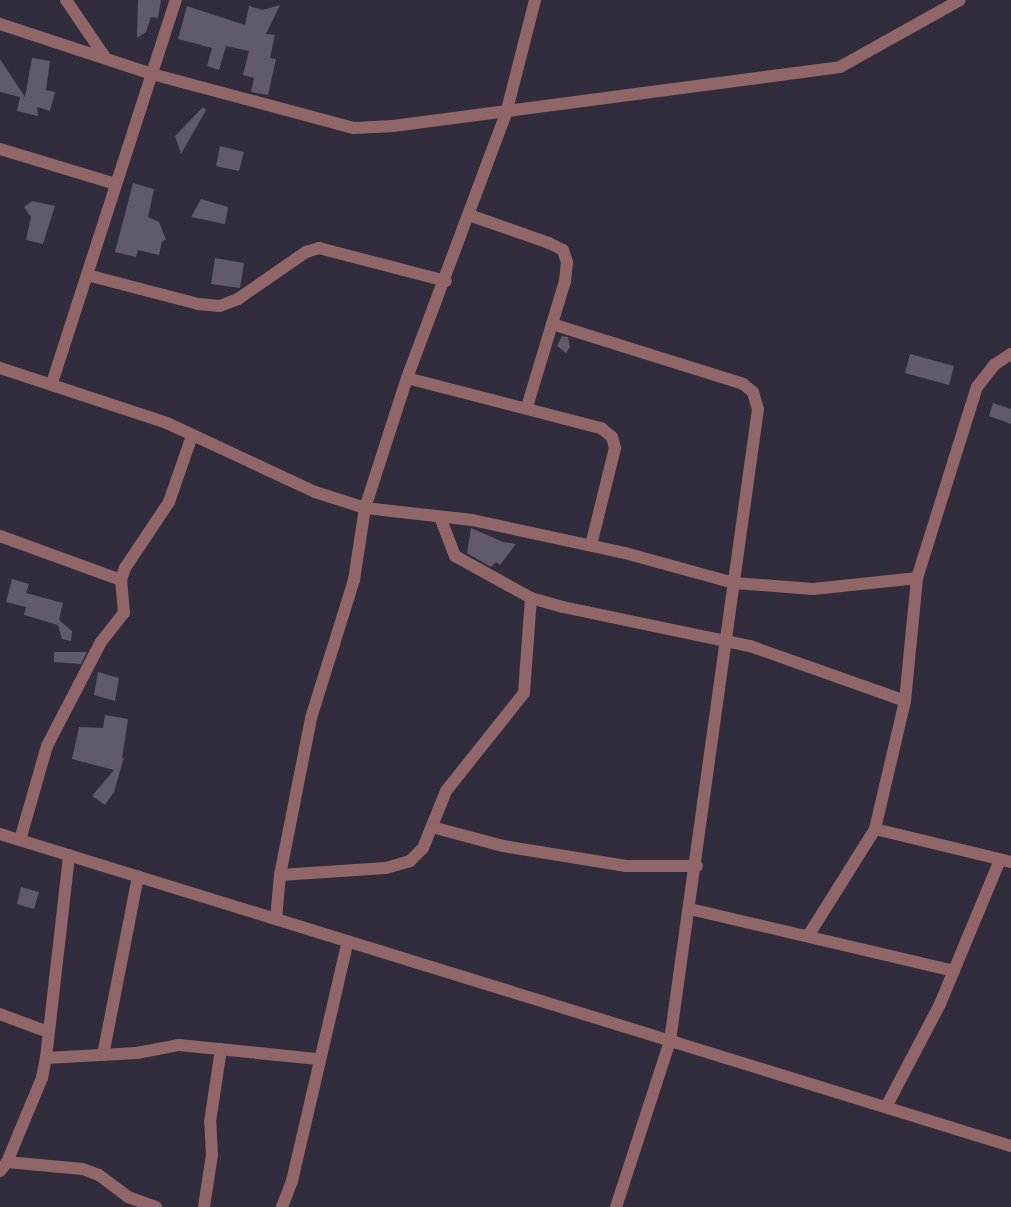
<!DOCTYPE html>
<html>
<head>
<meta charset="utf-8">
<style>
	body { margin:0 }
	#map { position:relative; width:1011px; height:1207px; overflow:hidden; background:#322d3c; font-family:"Varela Round",sans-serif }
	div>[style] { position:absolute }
	.building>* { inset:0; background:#605a6b }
	.minor>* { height:12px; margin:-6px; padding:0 6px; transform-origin:6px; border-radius:6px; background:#916669 }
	span { translate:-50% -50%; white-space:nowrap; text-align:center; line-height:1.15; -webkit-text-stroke:4.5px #322d3c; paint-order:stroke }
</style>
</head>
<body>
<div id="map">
	<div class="building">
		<i style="clip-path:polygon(138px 0,161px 0,158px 18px,151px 17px,146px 32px,137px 38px)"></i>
		<i style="clip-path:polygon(280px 5px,266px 34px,275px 35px,270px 58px,276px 59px,268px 95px,251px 92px,254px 78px,243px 75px,249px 51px,226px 46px,219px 70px,207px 66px,212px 48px,178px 39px,187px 6px,245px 25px,249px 6px,263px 10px)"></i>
		<i style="clip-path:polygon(32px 58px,50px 61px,46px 90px,55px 92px,50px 111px,37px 107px,38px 116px,17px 111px,20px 97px,0 92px,0 59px,25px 97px)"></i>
		<i style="clip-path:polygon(203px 107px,206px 110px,181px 154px,175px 136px)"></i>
		<i style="clip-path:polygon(220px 146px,244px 152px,239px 171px,216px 166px)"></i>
		<i style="clip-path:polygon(133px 183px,154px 189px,148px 217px,159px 222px,166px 240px,162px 241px,159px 255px,138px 250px,136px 257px,115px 252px)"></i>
		<i style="clip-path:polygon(201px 199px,228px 207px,225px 224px,191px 217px)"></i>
		<i style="clip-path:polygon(32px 201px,55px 206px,43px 244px,26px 240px,31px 217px,24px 207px)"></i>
		<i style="clip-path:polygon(215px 258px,244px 263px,240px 288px,211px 284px)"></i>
		<i style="clip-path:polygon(562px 336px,568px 337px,570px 347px,566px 353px,557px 346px)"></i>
		<i style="clip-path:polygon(910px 354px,954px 366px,949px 385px,905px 373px)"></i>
		<i style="clip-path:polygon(993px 403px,1011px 409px,1011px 424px,989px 416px)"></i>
		<i style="clip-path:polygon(471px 528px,503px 542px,516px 544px,500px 565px,496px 562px,491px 567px,467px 553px)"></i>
		<i style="clip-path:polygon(12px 579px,29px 584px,26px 593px,63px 603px,59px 620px,72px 631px,71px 641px,62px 639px,58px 625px,24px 615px,26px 607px,6px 602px)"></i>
		<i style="clip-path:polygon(54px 652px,87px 652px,81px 664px,54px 662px)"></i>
		<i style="clip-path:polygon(98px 672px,119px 678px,115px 701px,94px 695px)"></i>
		<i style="clip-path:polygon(105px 715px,128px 719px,122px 759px,124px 757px,114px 792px,105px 805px,92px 796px,114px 770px,72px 759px,79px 727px,103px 728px)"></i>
		<i style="clip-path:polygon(21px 887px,39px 892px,34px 909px,17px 904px)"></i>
	</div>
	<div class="minor">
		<i style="left:66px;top:0;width:68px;rotate:55.8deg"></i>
		<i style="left:0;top:24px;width:160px;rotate:18.2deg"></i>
		<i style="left:152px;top:74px;width:209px;rotate:15deg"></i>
		<i style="left:354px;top:128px;width:39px;rotate:-3deg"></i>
		<i style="left:393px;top:126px;width:451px;rotate:-7.5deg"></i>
		<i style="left:840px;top:67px;width:137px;rotate:-29.2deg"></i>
		<i style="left:0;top:149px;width:121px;rotate:16.8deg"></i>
		<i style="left:469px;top:215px;width:85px;rotate:19.3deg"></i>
		<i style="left:549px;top:243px;width:16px;rotate:27deg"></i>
		<i style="left:563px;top:250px;width:13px;rotate:72deg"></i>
		<i style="left:567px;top:262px;width:19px;rotate:96deg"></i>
		<i style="left:565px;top:281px;width:132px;rotate:106.8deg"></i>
		<i style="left:87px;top:275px;width:115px;rotate:14.6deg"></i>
		<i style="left:198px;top:304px;width:22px;rotate:5deg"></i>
		<i style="left:220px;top:306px;width:19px;rotate:-21deg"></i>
		<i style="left:238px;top:299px;width:83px;rotate:-34.7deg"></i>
		<i style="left:306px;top:252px;width:14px;rotate:-17deg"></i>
		<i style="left:319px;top:248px;width:131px;rotate:14.6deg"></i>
		<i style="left:552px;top:324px;width:200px;rotate:17.4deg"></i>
		<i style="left:743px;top:384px;width:13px;rotate:39deg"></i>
		<i style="left:753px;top:392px;width:18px;rotate:74deg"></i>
		<i style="left:758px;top:409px;width:638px;rotate:97.93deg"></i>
		<i style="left:670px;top:1041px;width:175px;rotate:108deg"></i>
		<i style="left:0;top:368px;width:176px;rotate:18.2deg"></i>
		<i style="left:167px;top:423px;width:163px;rotate:25deg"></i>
		<i style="left:315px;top:492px;width:52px;rotate:17.7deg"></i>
		<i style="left:365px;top:508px;width:108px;rotate:6.4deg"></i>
		<i style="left:472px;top:520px;width:157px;rotate:12.2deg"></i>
		<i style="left:625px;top:553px;width:113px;rotate:15.4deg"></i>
		<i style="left:734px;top:583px;width:79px;rotate:4.3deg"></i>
		<i style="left:813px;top:589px;width:105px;rotate:-6deg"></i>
		<i style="left:917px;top:578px;width:200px;rotate:-72.6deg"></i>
		<i style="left:977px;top:387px;width:28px;rotate:-52deg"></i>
		<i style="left:994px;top:365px;width:20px;rotate:-33deg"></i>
		<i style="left:407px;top:378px;width:200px;rotate:14.5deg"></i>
		<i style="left:601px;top:428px;width:14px;rotate:39deg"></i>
		<i style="left:612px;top:437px;width:11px;rotate:75deg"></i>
		<i style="left:615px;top:448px;width:100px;rotate:103.9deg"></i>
		<i style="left:52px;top:383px;width:403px;rotate:-72.1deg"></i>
		<i style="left:440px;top:517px;width:42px;rotate:69deg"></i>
		<i style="left:455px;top:556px;width:87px;rotate:28.9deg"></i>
		<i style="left:531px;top:598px;width:33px;rotate:16deg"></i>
		<i style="left:563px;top:607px;width:191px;rotate:11.8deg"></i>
		<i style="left:750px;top:646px;width:164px;rotate:19.5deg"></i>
		<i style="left:0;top:536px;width:129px;rotate:20deg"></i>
		<i style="left:432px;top:827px;width:73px;rotate:15deg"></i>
		<i style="left:503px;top:846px;width:125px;rotate:9.2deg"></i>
		<i style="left:626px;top:866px;width:71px"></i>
		<i style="left:875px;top:829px;width:140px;rotate:13.6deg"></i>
		<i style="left:0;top:834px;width:1058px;rotate:17.15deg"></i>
		<i style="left:20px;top:840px;width:98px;rotate:-74deg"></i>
		<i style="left:47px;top:746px;width:117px;rotate:-62.6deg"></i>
		<i style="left:101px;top:642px;width:37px;rotate:-52deg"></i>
		<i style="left:124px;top:613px;width:33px;rotate:-95deg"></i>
		<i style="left:121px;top:580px;width:13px;rotate:-72deg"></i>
		<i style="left:125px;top:568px;width:79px;rotate:-56.3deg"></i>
		<i style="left:169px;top:502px;width:70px;rotate:-70.8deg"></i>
		<i style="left:280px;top:875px;width:106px;rotate:-3.8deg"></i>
		<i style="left:386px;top:868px;width:25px;rotate:-16deg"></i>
		<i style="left:410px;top:861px;width:18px;rotate:-45deg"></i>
		<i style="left:423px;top:848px;width:61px;rotate:-68deg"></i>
		<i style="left:446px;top:791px;width:125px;rotate:-51.5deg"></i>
		<i style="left:524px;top:693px;width:95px;rotate:-85.8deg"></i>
		<i style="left:690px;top:909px;width:271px;rotate:13.2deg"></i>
		<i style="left:276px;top:919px;width:44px;rotate:-84.8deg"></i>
		<i style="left:280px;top:875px;width:160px;rotate:-78.8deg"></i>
		<i style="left:311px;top:718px;width:145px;rotate:-72.7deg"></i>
		<i style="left:354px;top:580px;width:73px;rotate:-81.3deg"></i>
		<i style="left:365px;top:508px;width:137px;rotate:-72.1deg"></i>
		<i style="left:407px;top:378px;width:286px;rotate:-69.5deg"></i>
		<i style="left:507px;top:110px;width:114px;rotate:-75.7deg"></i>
		<i style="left:808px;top:936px;width:126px;rotate:-57.9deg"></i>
		<i style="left:875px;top:829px;width:131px;rotate:-76.8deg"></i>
		<i style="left:905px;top:701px;width:124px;rotate:-84.4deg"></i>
		<i style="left:0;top:1014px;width:51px;rotate:20.6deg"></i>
		<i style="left:103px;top:1055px;width:182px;rotate:-78.9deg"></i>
		<i style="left:46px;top:1058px;width:91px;rotate:-3.1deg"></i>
		<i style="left:137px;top:1053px;width:43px;rotate:-10.8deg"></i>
		<i style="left:179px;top:1045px;width:140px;rotate:5.8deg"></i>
		<i style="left:886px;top:1107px;width:116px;rotate:-62.3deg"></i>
		<i style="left:940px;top:1004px;width:156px;rotate:-67.4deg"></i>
		<i style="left:7px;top:1162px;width:76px;rotate:5.3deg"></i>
		<i style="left:83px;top:1169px;width:17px;rotate:21deg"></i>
		<i style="left:99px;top:1175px;width:36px;rotate:37deg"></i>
		<i style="left:128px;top:1197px;width:30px;rotate:20deg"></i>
		<i style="left:0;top:1171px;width:11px;rotate:-52deg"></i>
		<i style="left:7px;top:1162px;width:91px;rotate:-67.4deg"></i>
		<i style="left:42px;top:1078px;width:20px;rotate:-79deg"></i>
		<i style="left:46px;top:1058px;width:204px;rotate:-83.5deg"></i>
		<i style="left:204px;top:1207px;width:53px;rotate:-81.3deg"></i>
		<i style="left:212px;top:1155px;width:33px;rotate:-93deg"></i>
		<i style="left:210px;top:1122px;width:74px;rotate:-81.4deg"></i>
		<i style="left:282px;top:1207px;width:28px;rotate:-69deg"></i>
		<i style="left:292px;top:1181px;width:246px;rotate:-76.9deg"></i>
	</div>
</div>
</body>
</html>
